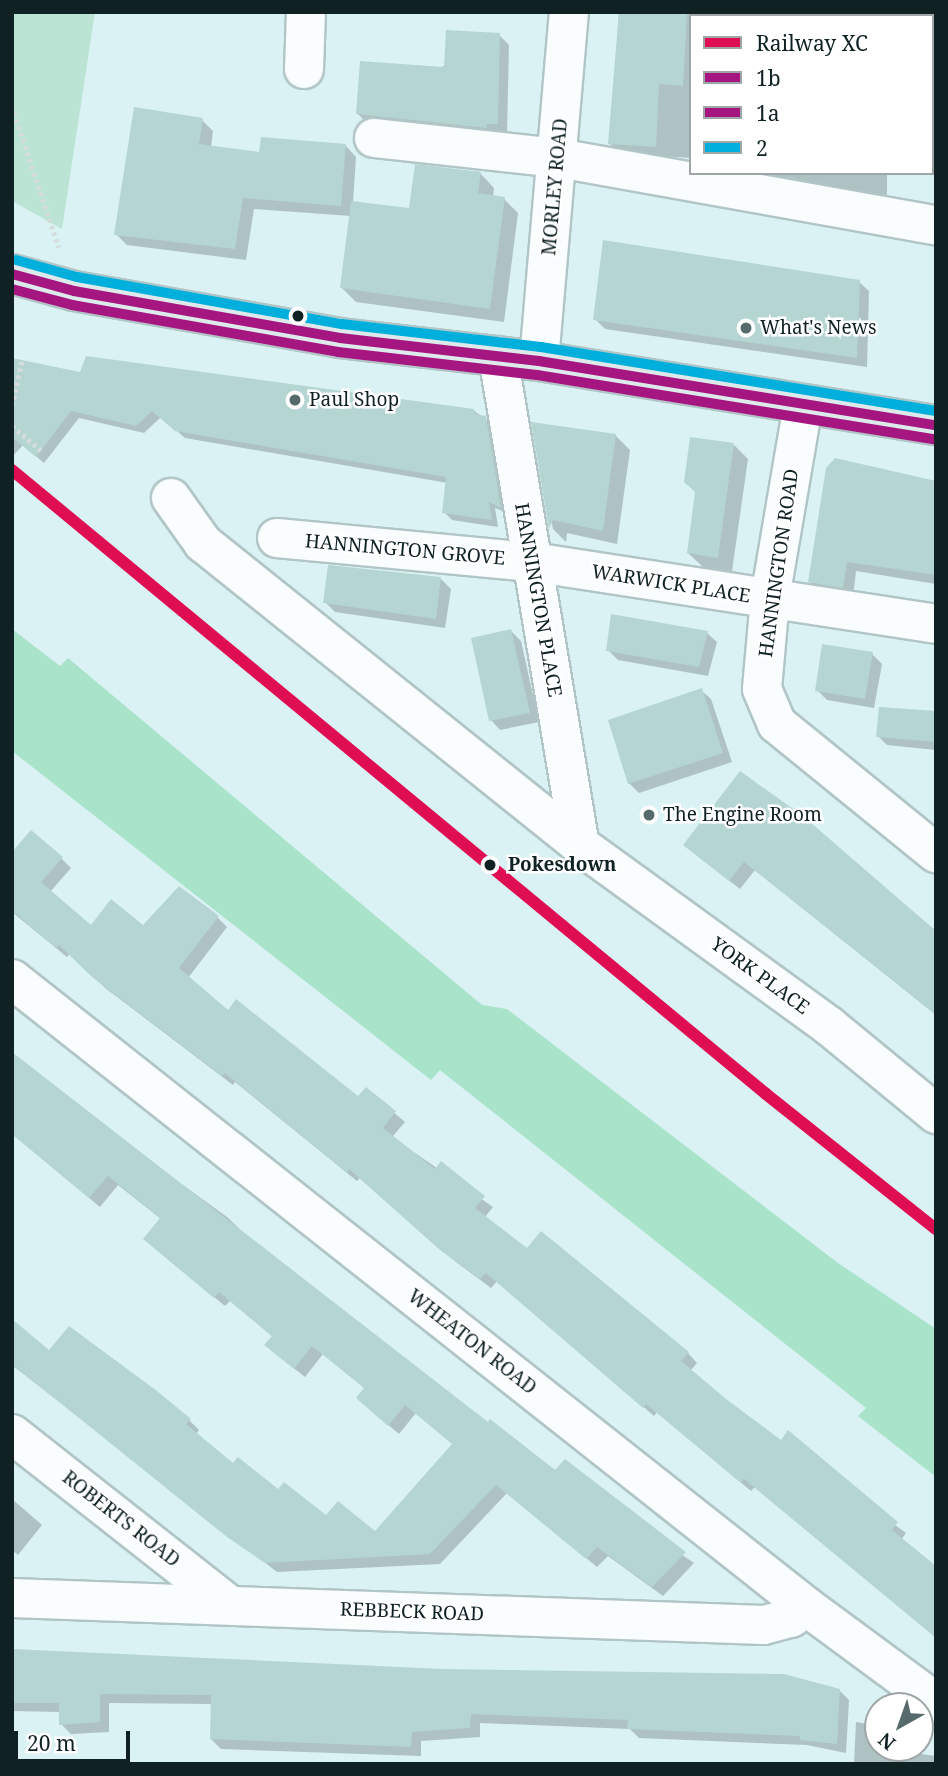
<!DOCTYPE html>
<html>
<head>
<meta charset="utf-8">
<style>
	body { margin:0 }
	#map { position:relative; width:948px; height:1776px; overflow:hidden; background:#daf2f4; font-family:"Noto Serif",serif }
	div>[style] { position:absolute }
	.green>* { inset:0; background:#bce4d4 }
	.forest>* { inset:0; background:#a8e3ca }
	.shadow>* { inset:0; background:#0003 }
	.building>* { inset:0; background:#b5d5d2 }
	.path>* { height:4.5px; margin-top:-2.25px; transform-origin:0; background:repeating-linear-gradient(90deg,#d4dcdc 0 3.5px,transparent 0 7px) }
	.roads { filter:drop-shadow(2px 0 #b2c5c6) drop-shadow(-2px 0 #b2c5c6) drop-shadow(0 2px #b2c5c6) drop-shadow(0 -2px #b2c5c6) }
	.minor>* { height:38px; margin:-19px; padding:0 19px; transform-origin:19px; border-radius:19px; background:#f9fdfd }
	.major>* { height:38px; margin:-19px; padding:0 19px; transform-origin:19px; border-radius:19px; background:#dee9eb }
	.bus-1>* { height:10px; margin:-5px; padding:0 5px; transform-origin:5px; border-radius:5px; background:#a61680 }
	.bus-2>* { height:10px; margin:-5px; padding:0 5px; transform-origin:5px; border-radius:5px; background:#a61680 }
	.bus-3>* { height:10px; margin:-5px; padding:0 5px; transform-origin:5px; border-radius:5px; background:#00afdb }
	.rail-1>* { height:12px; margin:-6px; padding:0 6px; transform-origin:6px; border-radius:6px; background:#df0d52 }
	.dots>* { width:19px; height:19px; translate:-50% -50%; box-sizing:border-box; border:4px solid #fff; border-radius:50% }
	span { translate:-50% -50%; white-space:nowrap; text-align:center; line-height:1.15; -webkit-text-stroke:5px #fff; paint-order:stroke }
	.street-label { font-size:19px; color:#0f2122 }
	.poi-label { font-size:19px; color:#0f2122 }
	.left { translate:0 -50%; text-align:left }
	.stop-label { font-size:19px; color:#0f2122; font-weight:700 }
	.frame { position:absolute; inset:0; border:14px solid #0f2122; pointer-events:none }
	.legend { position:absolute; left:689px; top:14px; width:245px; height:161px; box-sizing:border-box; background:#fff; border:2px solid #9fa6a7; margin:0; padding:9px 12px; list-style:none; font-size:21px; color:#0f2122 }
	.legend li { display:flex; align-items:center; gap:14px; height:35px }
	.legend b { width:35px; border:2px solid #9fa6a7 }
	.north { position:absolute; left:864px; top:1692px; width:70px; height:70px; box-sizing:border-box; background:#fff; border:2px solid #9fa6a7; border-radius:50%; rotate:220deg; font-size:19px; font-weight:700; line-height:28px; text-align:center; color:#0f2122 }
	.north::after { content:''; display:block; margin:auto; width:24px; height:32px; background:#566a6c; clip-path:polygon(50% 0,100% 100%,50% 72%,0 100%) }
	.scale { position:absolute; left:14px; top:1731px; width:116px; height:32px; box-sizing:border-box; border:4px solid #0f2122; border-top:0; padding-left:9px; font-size:21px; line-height:24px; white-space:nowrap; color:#0f2122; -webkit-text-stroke:5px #fff; paint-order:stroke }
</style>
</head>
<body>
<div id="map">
	<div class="green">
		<i style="clip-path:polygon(12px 12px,95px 12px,62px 229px,12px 201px)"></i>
	</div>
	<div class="forest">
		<i style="clip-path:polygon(12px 629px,60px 666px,68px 658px,482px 1005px,507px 1009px,838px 1263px,936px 1329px,936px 1477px,858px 1416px,866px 1408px,440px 1070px,431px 1080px,12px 751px)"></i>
	</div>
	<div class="shadow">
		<i style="clip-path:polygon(619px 12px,698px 12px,691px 16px,691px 158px,619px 153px,610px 144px)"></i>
		<i style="clip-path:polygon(812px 12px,886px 12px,886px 16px,812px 16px)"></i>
		<i style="clip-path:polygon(499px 35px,509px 45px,507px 133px,368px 124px,358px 114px)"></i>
		<i style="clip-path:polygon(202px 120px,213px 131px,211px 147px,261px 154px,345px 145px,356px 157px,353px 202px,411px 210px,480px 173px,494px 188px,493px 197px,504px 199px,518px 213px,504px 322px,356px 302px,342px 288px,351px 216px,254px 209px,246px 260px,127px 245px,116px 234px)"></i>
		<i style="clip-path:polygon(729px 173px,887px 173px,887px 195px,803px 186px,794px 178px)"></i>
		<i style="clip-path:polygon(859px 282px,869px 291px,867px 367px,605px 329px,595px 319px)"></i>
		<i style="clip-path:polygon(12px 360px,81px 374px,473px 410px,493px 425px,508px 513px,495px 508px,498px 527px,452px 520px,444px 512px,448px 483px,185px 438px,161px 417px,144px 433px,79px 418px,44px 463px,23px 445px,12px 457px)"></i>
		<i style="clip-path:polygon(533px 424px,615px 435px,630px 450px,617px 544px,567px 533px,566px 542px,553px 529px)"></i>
		<i style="clip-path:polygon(734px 445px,748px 459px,732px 571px,703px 567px,688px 553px)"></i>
		<i style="clip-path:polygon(936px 483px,936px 584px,856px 571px,853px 597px,820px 592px,810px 582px)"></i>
		<i style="clip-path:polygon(441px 579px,451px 589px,445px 628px,335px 612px,325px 602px)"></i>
		<i style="clip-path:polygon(511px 631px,521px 641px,539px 722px,500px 730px,491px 720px)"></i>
		<i style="clip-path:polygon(707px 633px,717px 642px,708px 676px,618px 660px,608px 650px)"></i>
		<i style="clip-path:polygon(872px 654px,882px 664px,874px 708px,827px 700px,817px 690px)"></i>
		<i style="clip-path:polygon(701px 690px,711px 699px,732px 762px,639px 793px,629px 783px)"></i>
		<i style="clip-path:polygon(936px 713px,936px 750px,887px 745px,878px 736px)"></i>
		<i style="clip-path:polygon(741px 774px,936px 931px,936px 1015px,755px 870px,740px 889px,695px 854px)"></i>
		<i style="clip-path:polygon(61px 858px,71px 868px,50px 892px,92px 927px,143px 928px,217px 917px,227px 927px,188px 978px,228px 1012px,359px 1099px,366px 1089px,405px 1122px,392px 1137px,493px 1207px,485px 1217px,527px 1250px,541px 1233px,688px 1353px,697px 1363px,690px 1371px,749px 1420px,906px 1533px,901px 1540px,755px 1487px,751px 1491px,657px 1412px,654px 1416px,497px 1281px,491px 1288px,452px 1259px,360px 1178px,357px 1181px,235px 1082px,233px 1085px,104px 987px,70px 953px,67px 957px,12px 912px)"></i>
		<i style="clip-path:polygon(88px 1116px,227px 1217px,266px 1254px,488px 1425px,694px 1563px,663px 1596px,608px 1556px,597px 1567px,507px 1493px,440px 1564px,277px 1572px,12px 1365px,12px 1321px,50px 1352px,189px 1420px,199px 1430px,196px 1434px,233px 1466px,327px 1517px,375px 1534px,453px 1444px,416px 1413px,399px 1434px,368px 1408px,366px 1389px,323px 1354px,305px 1377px,276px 1354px,273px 1337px,230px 1301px,225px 1306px,155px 1248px,161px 1219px,118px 1185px,100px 1207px,12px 1134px)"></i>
		<i style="clip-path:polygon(12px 1499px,42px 1525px,18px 1555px,12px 1550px)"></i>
		<i style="clip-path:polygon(12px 1653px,839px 1690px,849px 1700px,846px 1753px,807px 1745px,639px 1738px,630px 1729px,480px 1723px,480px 1737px,421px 1741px,421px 1756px,221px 1749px,211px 1739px,213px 1704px,109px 1703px,109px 1732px,71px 1734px,61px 1724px,61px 1712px,12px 1711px)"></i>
		<i style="clip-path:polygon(856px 1722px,878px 1726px,878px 1748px,936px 1756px,936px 1764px,854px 1764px)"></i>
	</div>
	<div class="building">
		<i style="clip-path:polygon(619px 12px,687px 12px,683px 86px,659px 84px,656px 147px,608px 144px)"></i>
		<i style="clip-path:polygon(446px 30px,500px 33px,498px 124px,487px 124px,487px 128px,356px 114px,360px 61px,444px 67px)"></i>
		<i style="clip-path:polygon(134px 107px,203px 118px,199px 144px,259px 152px,261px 137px,346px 144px,341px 206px,243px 198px,235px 249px,114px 235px)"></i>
		<i style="clip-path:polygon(415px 164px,481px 172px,478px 193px,505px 197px,490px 309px,340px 288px,351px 201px,409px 208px)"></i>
		<i style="clip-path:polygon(603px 240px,860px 280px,857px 358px,593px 320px)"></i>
		<i style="clip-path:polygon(86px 356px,474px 409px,475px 414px,486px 416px,501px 508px,489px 502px,492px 520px,442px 513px,446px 477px,175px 431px,152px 411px,136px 426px,71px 411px,36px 457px,12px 437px,12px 358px,80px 372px)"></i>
		<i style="clip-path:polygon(531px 422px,616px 434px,603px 531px,553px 520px,549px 529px)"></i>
		<i style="clip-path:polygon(690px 437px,734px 443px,718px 558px,687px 553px,695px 492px,684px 482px)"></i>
		<i style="clip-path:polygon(835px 458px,936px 481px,936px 575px,847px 562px,843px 588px,808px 582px,826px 468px)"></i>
		<i style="clip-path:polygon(328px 565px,441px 577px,436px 619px,323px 603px)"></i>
		<i style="clip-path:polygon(611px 614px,708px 631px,699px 667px,606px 651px)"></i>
		<i style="clip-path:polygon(511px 629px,530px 713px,489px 721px,471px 638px)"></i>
		<i style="clip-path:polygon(822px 644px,873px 652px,865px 699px,815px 691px)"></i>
		<i style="clip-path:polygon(702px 688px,723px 753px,628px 784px,608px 720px)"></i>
		<i style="clip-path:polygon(879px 707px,936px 711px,936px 742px,876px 737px)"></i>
		<i style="clip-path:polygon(740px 771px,803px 816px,936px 931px,936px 1015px,744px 862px,729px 881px,683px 845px)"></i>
		<i style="clip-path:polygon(31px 830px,63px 857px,41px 882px,91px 925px,111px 899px,143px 925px,179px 886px,219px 916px,179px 968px,228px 1010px,236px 999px,358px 1096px,366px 1087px,396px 1111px,383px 1128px,435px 1169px,441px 1161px,485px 1196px,475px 1208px,527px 1248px,541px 1231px,689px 1352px,681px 1361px,726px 1399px,781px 1440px,788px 1430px,898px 1522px,892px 1530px,936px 1566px,936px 1638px,744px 1479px,741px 1483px,646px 1404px,643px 1408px,486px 1273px,480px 1279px,440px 1250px,349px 1169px,347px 1173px,225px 1073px,222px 1076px,92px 977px,59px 945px,56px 948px,15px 913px,12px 916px,12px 852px)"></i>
		<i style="clip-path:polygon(12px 1052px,488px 1422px,490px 1419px,555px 1470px,565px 1459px,686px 1552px,652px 1587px,597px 1547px,586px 1559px,496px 1485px,430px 1554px,265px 1563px,227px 1537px,12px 1364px,12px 1319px,49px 1350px,69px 1326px,157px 1391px,191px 1419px,186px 1424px,233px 1463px,238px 1457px,278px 1489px,284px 1482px,326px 1515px,338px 1501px,375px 1531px,452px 1444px,405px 1405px,388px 1426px,356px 1398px,364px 1388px,312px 1346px,294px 1369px,264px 1345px,272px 1336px,219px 1292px,214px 1298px,143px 1239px,160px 1218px,108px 1176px,89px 1198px,12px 1134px)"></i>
		<i style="clip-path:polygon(12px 1649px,443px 1669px,784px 1674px,840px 1689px,837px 1744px,800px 1740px,800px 1736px,627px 1729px,628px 1720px,471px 1714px,470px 1728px,412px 1732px,411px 1747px,210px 1739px,211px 1695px,100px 1694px,100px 1722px,59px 1725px,59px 1703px,12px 1703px)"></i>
	</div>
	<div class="path">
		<i style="left:12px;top:106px;width:149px;rotate:71.6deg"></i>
		<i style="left:12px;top:406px;width:47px;rotate:-77.7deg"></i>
		<i style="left:12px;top:426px;width:38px;rotate:40deg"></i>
	</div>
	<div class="roads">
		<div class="minor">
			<i style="left:304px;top:69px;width:57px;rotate:-88deg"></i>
			<i style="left:374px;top:138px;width:185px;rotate:6.2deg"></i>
			<i style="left:558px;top:158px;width:384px;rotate:10.1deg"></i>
			<i style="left:498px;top:356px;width:496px;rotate:80.5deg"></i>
			<i style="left:539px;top:361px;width:350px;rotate:-85.1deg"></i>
			<i style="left:803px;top:405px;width:197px;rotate:99.7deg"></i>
			<i style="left:770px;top:599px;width:90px;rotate:95.1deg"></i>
			<i style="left:762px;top:689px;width:38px;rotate:67deg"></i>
			<i style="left:777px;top:724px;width:205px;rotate:39.1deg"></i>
			<i style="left:171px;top:498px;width:55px;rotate:54.6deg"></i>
			<i style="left:203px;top:543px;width:483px;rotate:38.7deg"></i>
			<i style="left:580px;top:845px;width:308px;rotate:36deg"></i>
			<i style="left:829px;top:1026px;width:139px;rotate:39.4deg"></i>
			<i style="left:277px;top:538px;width:256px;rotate:5.4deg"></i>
			<i style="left:532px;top:562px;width:409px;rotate:8.7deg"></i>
			<i style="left:12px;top:979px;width:1013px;rotate:38.31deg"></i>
			<i style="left:807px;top:1607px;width:160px;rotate:36.4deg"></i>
			<i style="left:12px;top:1434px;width:276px;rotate:38.2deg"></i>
			<i style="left:12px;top:1598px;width:752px;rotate:2.06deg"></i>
			<i style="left:764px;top:1625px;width:28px;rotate:-15deg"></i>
			<i style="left:791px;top:1618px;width:19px;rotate:-35deg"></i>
		</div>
		<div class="major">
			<i style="left:12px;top:274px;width:64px;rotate:15.3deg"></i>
			<i style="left:74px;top:291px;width:270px;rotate:10deg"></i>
			<i style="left:340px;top:338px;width:200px;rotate:6.6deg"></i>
			<i style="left:539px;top:361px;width:402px;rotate:9.2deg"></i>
		</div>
	</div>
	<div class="bus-1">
		<i style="left:12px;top:274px;width:64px;rotate:15.3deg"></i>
		<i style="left:74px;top:291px;width:270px;rotate:10deg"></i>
		<i style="left:340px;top:338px;width:200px;rotate:6.6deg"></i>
		<i style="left:539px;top:361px;width:402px;rotate:9.2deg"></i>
	</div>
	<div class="bus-2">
		<i style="left:12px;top:289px;width:62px;rotate:14.9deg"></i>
		<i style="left:72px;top:305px;width:270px;rotate:10deg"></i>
		<i style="left:338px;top:352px;width:200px;rotate:6.6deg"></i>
		<i style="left:537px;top:375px;width:402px;rotate:9.2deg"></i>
	</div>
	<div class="bus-3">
		<i style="left:16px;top:260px;width:63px;rotate:15.6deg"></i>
		<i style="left:77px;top:277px;width:269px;rotate:10.1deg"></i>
		<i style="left:342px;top:324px;width:200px;rotate:6.6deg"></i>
		<i style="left:541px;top:347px;width:400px;rotate:9.2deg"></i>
	</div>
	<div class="rail-1">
		<i style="left:12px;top:470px;width:979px;rotate:39.61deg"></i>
		<i style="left:766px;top:1094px;width:217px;rotate:38.5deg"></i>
	</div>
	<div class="dots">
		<i style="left:298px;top:316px;background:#0f2122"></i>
		<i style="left:746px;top:328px;background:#566a6c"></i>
		<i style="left:295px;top:400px;background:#566a6c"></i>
		<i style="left:649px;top:815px;background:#566a6c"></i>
		<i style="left:490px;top:865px;background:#0f2122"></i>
	</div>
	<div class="street-label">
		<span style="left:555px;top:187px;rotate:-85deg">MORLEY ROAD</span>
		<span style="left:405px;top:550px;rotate:5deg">HANNINGTON GROVE</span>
		<span style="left:779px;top:563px;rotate:-82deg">HANNINGTON ROAD</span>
		<span style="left:671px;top:584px;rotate:9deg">WARWICK PLACE</span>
		<span style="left:538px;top:600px;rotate:80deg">HANNINGTON PLACE</span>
		<span style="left:760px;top:976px;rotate:36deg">YORK PLACE</span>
		<span style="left:472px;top:1342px;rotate:38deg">WHEATON ROAD</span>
		<span style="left:121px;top:1519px;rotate:38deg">ROBERTS ROAD</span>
		<span style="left:412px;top:1612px;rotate:2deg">REBBECK ROAD</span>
	</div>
	<div class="poi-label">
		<span class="left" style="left:760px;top:328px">What's News</span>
		<span class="left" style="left:309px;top:400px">Paul Shop</span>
		<span class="left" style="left:663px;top:815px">The Engine Room</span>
	</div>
	<div class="stop-label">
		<span class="left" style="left:508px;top:865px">Pokesdown</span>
	</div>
	<div class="frame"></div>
	<ul class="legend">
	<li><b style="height:9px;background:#df0d52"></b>Railway XC</li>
	<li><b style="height:9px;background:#a61680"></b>1b</li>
	<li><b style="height:9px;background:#a61680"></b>1a</li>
	<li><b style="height:9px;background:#00afdb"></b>2</li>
	</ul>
	<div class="north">N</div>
	<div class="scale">20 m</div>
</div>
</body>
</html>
